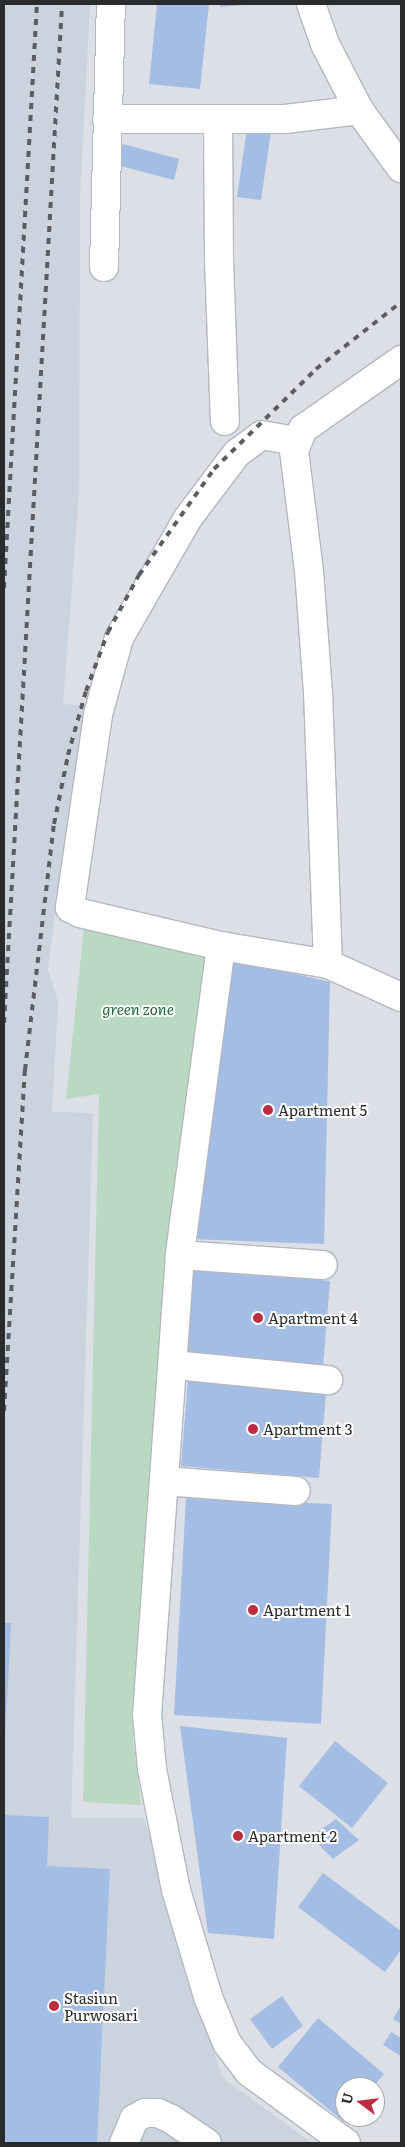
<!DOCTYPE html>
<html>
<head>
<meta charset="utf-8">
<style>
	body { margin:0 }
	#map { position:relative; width:405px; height:2147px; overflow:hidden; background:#dcdfe5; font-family:Literata,serif }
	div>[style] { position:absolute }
	.built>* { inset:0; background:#cbd3de }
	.green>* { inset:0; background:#b9d9c2 }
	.building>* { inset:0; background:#a3bde4 }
	.roads { filter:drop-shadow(1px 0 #b4b7bd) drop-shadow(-1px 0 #b4b7bd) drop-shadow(0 1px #b4b7bd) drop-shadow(0 -1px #b4b7bd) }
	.minor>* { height:28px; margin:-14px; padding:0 14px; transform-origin:14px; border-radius:14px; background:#fff }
	.major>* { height:28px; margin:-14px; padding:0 14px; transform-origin:14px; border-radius:14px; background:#fff }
	.rail>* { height:4px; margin-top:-2px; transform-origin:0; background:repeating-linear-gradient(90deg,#5b5d60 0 6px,transparent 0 12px) }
	.dots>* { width:14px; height:14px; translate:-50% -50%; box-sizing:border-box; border:2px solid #fff; border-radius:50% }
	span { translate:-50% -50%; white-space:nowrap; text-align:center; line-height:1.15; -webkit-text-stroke:4px #fff; paint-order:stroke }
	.park-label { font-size:15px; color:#246740; font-style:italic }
	.poi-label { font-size:15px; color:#292b2d }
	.left { translate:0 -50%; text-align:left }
	.frame { position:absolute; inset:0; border:5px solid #292b2d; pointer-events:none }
	.north { position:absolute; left:335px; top:2077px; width:50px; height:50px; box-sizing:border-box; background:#fff; border:1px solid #a9aaab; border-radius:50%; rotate:285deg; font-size:14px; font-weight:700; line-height:20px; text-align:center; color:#292b2d }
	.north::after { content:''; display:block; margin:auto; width:18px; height:22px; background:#bd2c43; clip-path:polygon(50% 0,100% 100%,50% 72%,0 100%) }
</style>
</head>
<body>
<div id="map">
	<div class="built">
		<i style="clip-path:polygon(4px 4px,90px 4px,80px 196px,79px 492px,63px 704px,91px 706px,70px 798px,48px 969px,58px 1002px,52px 1112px,93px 1113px,71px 1818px,144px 1818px,222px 2077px,312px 2143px,4px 2143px)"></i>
	</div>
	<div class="green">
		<i style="clip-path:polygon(84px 928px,208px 959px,166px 1255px,133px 1738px,141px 1805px,83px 1802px,99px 1094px,66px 1099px)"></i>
	</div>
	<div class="building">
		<i style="clip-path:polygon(157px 4px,209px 4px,200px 89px,149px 84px)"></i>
		<i style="clip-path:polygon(220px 4px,243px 4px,243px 5px,220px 7px)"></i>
		<i style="clip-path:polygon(247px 129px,271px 132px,261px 200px,237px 197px)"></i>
		<i style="clip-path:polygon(123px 144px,179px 159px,174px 180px,117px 165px)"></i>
		<i style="clip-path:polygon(232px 959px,330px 982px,324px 1244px,190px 1239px)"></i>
		<i style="clip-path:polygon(193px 1269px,330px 1281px,323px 1367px,185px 1354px)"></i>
		<i style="clip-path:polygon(188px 1380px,326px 1392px,319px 1478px,181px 1466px)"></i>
		<i style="clip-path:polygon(186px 1498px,332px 1504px,321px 1724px,174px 1715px)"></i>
		<i style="clip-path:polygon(4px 1623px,11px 1623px,5px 1738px,4px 1738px)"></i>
		<i style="clip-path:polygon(180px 1726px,287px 1738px,274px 1939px,208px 1933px)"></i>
		<i style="clip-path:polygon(335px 1741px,388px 1783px,352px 1828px,299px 1786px)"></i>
		<i style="clip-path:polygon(4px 1815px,49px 1817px,47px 1866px,110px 1869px,97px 2143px,4px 2143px)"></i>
		<i style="clip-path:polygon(336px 1819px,359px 1840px,333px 1859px,311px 1837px)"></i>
		<i style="clip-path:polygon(323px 1873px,401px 1931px,401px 1950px,385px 1972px,298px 1907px)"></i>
		<i style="clip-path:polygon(282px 1996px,303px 2026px,272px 2049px,250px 2019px)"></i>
		<i style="clip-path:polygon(401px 2005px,401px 2024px,393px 2019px)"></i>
		<i style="clip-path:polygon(318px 2018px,384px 2074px,373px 2087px,345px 2087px,345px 2117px,348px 2117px,344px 2122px,278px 2067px)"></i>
		<i style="clip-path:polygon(391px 2032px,401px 2038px,401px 2056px,383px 2045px)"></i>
	</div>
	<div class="roads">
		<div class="minor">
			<i style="left:107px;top:119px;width:178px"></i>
			<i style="left:285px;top:119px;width:75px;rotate:-6.9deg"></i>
			<i style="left:218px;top:119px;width:141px;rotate:89.6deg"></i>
			<i style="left:219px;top:260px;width:161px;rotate:87.9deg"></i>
			<i style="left:104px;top:267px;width:263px;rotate:-88.5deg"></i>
			<i style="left:296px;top:441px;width:35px;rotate:-170deg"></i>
			<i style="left:262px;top:435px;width:31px;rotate:144deg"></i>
			<i style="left:237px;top:453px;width:81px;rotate:127deg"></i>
			<i style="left:188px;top:518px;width:138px;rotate:119.9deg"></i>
			<i style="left:119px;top:638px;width:80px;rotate:105.3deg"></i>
			<i style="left:98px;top:715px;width:195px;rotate:98.3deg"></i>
			<i style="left:70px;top:908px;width:11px;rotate:27deg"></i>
			<i style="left:80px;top:913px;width:145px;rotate:13.2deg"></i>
			<i style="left:221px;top:946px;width:109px;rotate:9.5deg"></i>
			<i style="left:328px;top:964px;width:80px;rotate:24.3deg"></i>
			<i style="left:221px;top:946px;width:312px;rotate:97.6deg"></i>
			<i style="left:180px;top:1255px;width:460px;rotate:94.1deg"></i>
			<i style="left:147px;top:1714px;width:55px;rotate:84.8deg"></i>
			<i style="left:152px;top:1769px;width:123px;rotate:78.8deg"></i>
			<i style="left:176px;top:1890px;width:112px;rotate:73.3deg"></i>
			<i style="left:208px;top:1997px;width:50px;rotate:67.6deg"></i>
			<i style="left:227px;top:2043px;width:36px;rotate:53deg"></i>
			<i style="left:249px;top:2072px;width:120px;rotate:36.2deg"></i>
			<i style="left:328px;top:964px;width:271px;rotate:-92.1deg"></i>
			<i style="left:318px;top:693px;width:122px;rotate:-94.2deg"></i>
			<i style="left:309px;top:571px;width:121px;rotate:-97.1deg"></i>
			<i style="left:294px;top:451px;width:24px;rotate:-68deg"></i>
			<i style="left:303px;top:429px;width:120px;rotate:-35.1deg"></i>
			<i style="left:180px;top:1255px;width:143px;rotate:4deg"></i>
			<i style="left:174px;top:1365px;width:155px;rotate:5.6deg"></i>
			<i style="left:164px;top:1481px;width:132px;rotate:4.3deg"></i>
			<i style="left:124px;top:2143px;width:26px;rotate:-67deg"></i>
			<i style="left:134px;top:2119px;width:13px;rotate:-29deg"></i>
			<i style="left:145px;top:2113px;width:13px"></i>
			<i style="left:158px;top:2113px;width:14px;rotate:25deg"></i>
			<i style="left:171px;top:2119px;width:43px;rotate:33.7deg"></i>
		</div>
		<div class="major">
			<i style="left:311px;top:4px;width:42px;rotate:70.7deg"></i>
			<i style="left:325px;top:44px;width:74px;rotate:62.7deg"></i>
			<i style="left:359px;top:110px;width:72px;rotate:54.1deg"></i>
		</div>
	</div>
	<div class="rail">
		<i style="left:4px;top:588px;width:585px;rotate:-86.77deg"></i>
		<i style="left:4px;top:1023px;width:1021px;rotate:-86.74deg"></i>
		<i style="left:4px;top:1411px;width:342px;rotate:-86.5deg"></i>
		<i style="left:25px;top:1070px;width:248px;rotate:-83.3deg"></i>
		<i style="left:54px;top:824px;width:70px;rotate:-78.5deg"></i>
		<i style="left:68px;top:755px;width:66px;rotate:-74.3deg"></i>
		<i style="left:86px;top:691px;width:63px;rotate:-69.6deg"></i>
		<i style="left:108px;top:632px;width:65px;rotate:-61.5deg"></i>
		<i style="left:139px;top:575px;width:130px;rotate:-54.7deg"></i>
		<i style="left:214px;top:469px;width:143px;rotate:-44.4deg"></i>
		<i style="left:316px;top:369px;width:108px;rotate:-38.2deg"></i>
	</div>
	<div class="dots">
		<i style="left:268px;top:1110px;background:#bd2c43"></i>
		<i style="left:258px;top:1318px;background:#bd2c43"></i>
		<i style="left:253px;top:1429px;background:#bd2c43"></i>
		<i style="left:253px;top:1610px;background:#bd2c43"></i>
		<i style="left:238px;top:1836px;background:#bd2c43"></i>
		<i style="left:54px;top:2006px;background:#bd2c43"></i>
	</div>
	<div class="park-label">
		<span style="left:138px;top:1009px">green zone</span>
	</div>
	<div class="poi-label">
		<span class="left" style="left:278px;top:1110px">Apartment 5</span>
		<span class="left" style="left:268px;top:1318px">Apartment 4</span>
		<span class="left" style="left:263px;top:1429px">Apartment 3</span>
		<span class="left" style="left:263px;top:1610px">Apartment 1</span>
		<span class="left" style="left:248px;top:1836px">Apartment 2</span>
		<span class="left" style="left:64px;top:2006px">Stasiun<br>Purwosari</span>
	</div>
	<div class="frame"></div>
	<div class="north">U</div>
</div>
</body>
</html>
